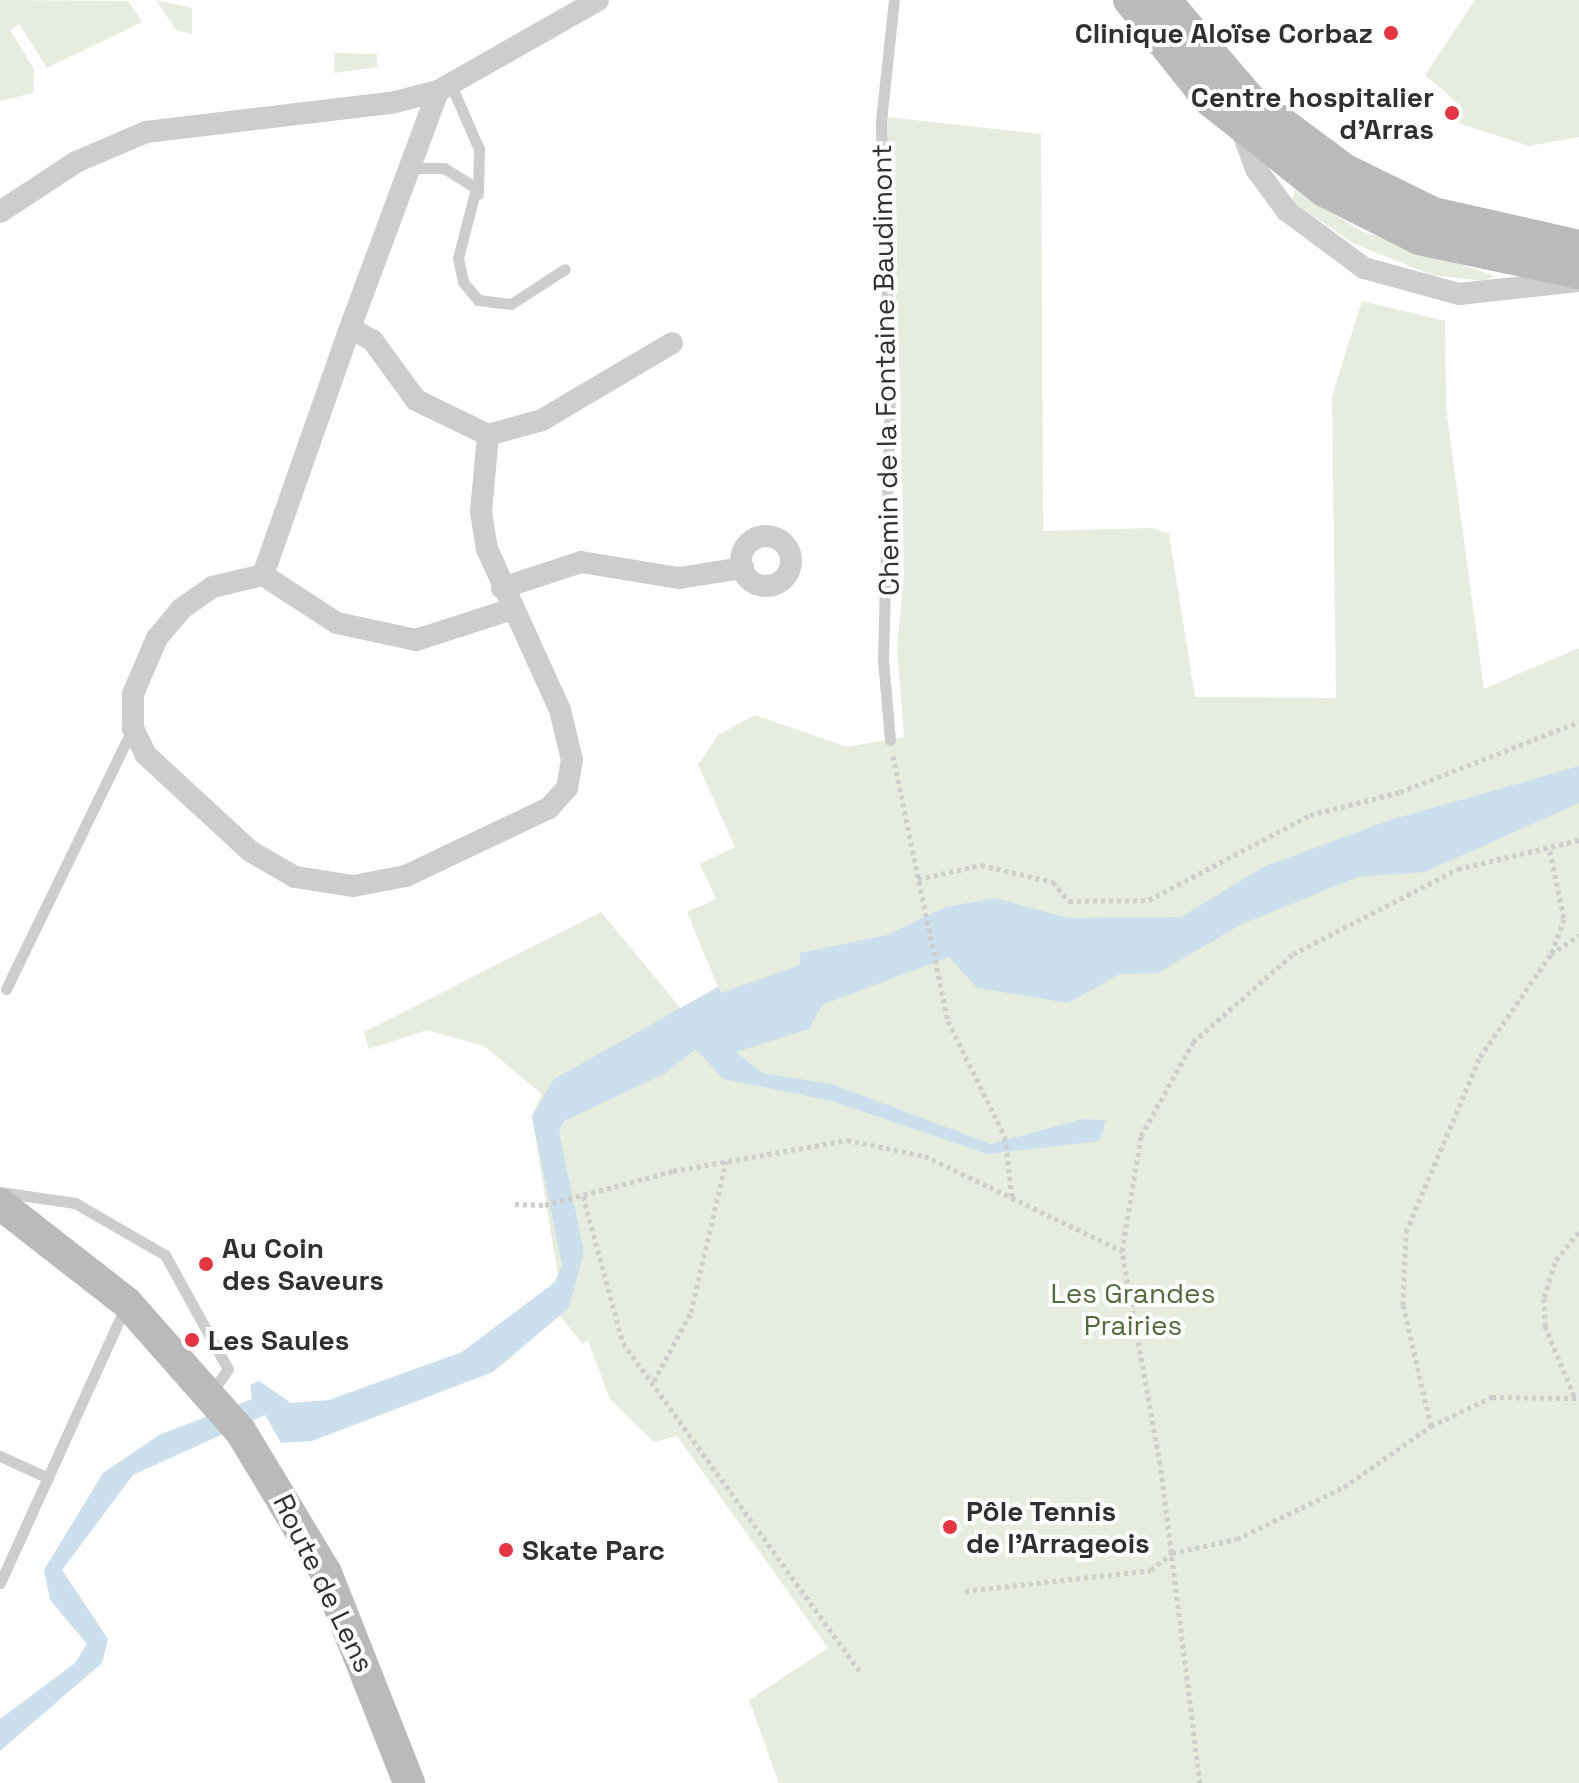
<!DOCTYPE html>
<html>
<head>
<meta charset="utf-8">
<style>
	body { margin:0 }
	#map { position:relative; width:1579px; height:1783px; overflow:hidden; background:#fff; font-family:"Space Grotesk",sans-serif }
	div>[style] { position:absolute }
	.green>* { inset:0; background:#e6edde }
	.water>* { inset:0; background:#cbdfec }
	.path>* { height:5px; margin-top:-2.5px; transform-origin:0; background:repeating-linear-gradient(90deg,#cdcdcd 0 4px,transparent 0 8px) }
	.service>* { height:11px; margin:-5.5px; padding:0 5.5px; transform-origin:5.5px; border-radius:5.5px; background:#cdcdcd }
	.minor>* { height:22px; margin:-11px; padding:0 11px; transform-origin:11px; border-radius:11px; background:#cdcdcd }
	.minor>.ring { margin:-11px; padding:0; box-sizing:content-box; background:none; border:22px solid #cdcdcd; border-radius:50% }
	.secondary>* { height:32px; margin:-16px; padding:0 16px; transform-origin:16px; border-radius:16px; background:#bababa }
	.dots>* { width:22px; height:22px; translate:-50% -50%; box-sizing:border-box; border:4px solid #fff; border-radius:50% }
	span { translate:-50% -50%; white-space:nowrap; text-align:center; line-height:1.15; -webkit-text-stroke:8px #fff; paint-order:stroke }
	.poi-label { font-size:28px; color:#303030; font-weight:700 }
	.right { translate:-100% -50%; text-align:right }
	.left { translate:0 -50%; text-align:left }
	.street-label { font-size:28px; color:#303030 }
	.park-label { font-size:28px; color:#536b3d }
</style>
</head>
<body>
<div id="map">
	<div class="green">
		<i style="clip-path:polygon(0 0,128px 1px,142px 22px,47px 68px,19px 24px,10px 30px,34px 69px,33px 93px,0 101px)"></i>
		<i style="clip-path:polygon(156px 0,192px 8px,192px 34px,176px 30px)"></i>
		<i style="clip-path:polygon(1475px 0,1579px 0,1579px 137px,1529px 146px,1449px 120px,1456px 102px,1425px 75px)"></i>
		<i style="clip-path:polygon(335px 53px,377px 54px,377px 67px,334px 73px)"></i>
		<i style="clip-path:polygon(886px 117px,1041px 134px,1043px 531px,1152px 528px,1169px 534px,1195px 697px,1336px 698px,1332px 396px,1362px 301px,1445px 321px,1446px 408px,1484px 689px,1579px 648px,1579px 1783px,779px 1783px,749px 1700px,828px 1648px,677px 1436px,654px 1442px,610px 1399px,588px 1341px,582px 1343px,560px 1316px,569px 1308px,562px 1301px,532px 1116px,542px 1094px,484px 1046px,427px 1030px,369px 1049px,364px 1032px,601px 912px,683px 1011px,718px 987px,687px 912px,716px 899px,700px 864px,735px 847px,698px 765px,718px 735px,755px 715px,847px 747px,904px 737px,897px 648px,904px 574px,900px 383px)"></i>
		<i style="clip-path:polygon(1295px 190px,1361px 231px,1495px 276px,1484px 281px,1432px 275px,1354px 244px,1292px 201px)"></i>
	</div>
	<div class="water">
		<i style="clip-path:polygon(1579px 766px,1579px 803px,1425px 872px,1358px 877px,1240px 925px,1158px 973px,1120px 974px,1068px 1003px,977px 988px,949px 957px,822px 1005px,809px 1029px,736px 1052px,763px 1073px,832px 1084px,991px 1144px,1082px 1119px,1106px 1120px,1100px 1141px,987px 1154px,832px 1101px,723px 1079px,696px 1049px,664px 1074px,564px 1121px,559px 1131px,584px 1252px,569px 1308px,493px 1372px,312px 1441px,281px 1443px,265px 1415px,133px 1475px,62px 1570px,108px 1639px,102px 1663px,0 1751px,0 1719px,75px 1663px,87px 1644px,50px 1600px,44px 1570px,103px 1473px,159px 1435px,252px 1399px,250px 1385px,259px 1381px,291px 1403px,329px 1400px,462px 1352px,555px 1282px,562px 1265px,532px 1116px,554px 1079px,718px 987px,721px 993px,800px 965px,800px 953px,887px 935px,946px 907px,995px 898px,1068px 918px,1181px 917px,1263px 867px,1390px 820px)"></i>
	</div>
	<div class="path">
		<i style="left:893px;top:756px;width:271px;rotate:78.3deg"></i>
		<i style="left:948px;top:1021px;width:129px;rotate:63.8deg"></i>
		<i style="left:1005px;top:1137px;width:62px;rotate:83.6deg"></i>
		<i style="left:1550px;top:851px;width:69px;rotate:78.4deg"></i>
		<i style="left:1564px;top:919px;width:37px;rotate:110deg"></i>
		<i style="left:918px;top:879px;width:65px;rotate:-12.5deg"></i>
		<i style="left:981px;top:865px;width:74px;rotate:13.3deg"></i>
		<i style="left:1053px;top:882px;width:25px;rotate:50deg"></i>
		<i style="left:1069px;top:901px;width:80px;rotate:-0.7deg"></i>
		<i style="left:1149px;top:900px;width:182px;rotate:-27.8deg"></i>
		<i style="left:1310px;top:815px;width:93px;rotate:-14.3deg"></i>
		<i style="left:1400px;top:792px;width:192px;rotate:-21.4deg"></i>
		<i style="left:583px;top:1196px;width:152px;rotate:74.8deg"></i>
		<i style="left:623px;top:1343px;width:405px;rotate:54.2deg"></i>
		<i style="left:515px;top:1204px;width:30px;rotate:2deg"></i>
		<i style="left:545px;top:1205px;width:132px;rotate:-14.9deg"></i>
		<i style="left:673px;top:1171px;width:177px;rotate:-10.1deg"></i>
		<i style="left:847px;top:1140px;width:80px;rotate:11.6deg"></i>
		<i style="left:925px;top:1156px;width:219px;rotate:25.7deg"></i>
		<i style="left:654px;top:1381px;width:78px;rotate:-61.8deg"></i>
		<i style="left:691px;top:1312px;width:155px;rotate:-76.9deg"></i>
		<i style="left:1574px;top:1396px;width:76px;rotate:-112.5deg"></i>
		<i style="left:1545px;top:1326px;width:29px;rotate:-92deg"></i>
		<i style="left:1544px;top:1297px;width:39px;rotate:-72deg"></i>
		<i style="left:1556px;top:1260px;width:36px;rotate:-51deg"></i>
		<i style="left:1431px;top:1426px;width:124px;rotate:-103deg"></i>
		<i style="left:1403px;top:1305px;width:73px;rotate:-87.6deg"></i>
		<i style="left:1406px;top:1232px;width:190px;rotate:-67.1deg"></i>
		<i style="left:1480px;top:1057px;width:125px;rotate:-55.4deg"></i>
		<i style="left:1551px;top:954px;width:34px;rotate:-34deg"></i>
		<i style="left:965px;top:1591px;width:187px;rotate:-6.4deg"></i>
		<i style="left:1151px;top:1570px;width:27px;rotate:-39deg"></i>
		<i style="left:1172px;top:1553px;width:66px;rotate:-12.2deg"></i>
		<i style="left:1237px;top:1539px;width:119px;rotate:-25.9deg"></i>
		<i style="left:1344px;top:1487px;width:106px;rotate:-35deg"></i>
		<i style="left:1431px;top:1426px;width:68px;rotate:-25.4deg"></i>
		<i style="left:1492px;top:1397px;width:87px;rotate:0.7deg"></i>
		<i style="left:1200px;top:1783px;width:321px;rotate:-97.1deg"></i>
		<i style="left:1160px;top:1464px;width:216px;rotate:-100.1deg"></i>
		<i style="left:1122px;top:1251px;width:117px;rotate:-80.6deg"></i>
		<i style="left:1141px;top:1136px;width:107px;rotate:-61deg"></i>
		<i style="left:1193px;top:1042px;width:133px;rotate:-41.3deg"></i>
		<i style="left:1293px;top:954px;width:186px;rotate:-27.3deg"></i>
		<i style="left:1458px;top:869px;width:124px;rotate:-13.5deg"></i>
	</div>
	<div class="service">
		<i style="left:451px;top:85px;width:70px;rotate:66.4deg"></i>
		<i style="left:479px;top:149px;width:45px;rotate:91.3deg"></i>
		<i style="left:409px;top:168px;width:35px"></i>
		<i style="left:444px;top:168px;width:38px;rotate:32deg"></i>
		<i style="left:476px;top:188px;width:72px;rotate:104.4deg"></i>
		<i style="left:458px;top:258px;width:25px;rotate:78deg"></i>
		<i style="left:463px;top:282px;width:23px;rotate:50deg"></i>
		<i style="left:478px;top:300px;width:33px;rotate:7deg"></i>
		<i style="left:511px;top:304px;width:64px;rotate:-32.9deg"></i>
		<i style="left:890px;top:740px;width:80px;rotate:-95deg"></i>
		<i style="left:883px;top:660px;width:275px;rotate:-88.5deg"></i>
		<i style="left:890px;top:385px;width:264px;rotate:-92deg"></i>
		<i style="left:881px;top:121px;width:122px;rotate:-83.9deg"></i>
		<i style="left:6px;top:989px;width:289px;rotate:-64.1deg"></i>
		<i style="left:0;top:1192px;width:76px;rotate:8.3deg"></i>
		<i style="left:75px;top:1203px;width:104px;rotate:30deg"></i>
		<i style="left:165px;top:1255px;width:130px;rotate:61.1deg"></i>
		<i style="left:228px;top:1369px;width:28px;rotate:125deg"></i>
		<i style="left:0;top:1456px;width:53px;rotate:24.6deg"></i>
		<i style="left:0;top:1583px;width:303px;rotate:-65.6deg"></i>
	</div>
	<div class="minor">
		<i style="left:1242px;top:131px;width:40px;rotate:69.8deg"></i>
		<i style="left:1256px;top:169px;width:52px;rotate:53.6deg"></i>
		<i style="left:1287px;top:211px;width:96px;rotate:36.5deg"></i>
		<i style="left:1364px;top:268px;width:98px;rotate:15.3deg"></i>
		<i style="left:1459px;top:294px;width:121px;rotate:-6.2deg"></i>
		<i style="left:0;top:212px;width:91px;rotate:-33.3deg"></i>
		<i style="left:76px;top:162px;width:76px;rotate:-23.2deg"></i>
		<i style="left:146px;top:132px;width:247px;rotate:-6.8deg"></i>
		<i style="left:391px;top:103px;width:49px;rotate:-14.3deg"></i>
		<i style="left:438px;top:91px;width:184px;rotate:-29.6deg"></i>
		<i style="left:350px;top:328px;width:26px;rotate:29deg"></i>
		<i style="left:373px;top:341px;width:73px;rotate:53.9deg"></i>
		<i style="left:416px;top:400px;width:80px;rotate:25.9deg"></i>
		<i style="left:488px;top:435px;width:77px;rotate:95.2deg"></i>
		<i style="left:481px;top:512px;width:37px;rotate:81deg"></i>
		<i style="left:487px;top:549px;width:177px;rotate:65.6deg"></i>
		<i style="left:560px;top:710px;width:51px;rotate:76.5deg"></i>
		<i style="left:572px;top:760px;width:28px;rotate:100deg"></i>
		<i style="left:567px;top:788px;width:27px;rotate:132deg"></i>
		<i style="left:549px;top:808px;width:158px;rotate:154.6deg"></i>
		<i style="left:406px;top:876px;width:54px;rotate:169.3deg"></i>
		<i style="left:353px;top:886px;width:59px;rotate:-171.2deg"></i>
		<i style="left:295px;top:877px;width:52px;rotate:-150deg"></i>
		<i style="left:250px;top:851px;width:142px;rotate:-137.3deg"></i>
		<i style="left:146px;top:755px;width:30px;rotate:-116deg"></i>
		<i style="left:133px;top:728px;width:34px;rotate:-90deg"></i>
		<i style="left:133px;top:694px;width:61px;rotate:-66.8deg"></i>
		<i style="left:157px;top:638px;width:38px;rotate:-50deg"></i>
		<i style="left:181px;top:609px;width:38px;rotate:-35deg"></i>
		<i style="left:212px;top:587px;width:52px;rotate:-13.2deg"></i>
		<i style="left:263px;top:575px;width:262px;rotate:-70.6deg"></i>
		<i style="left:350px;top:328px;width:253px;rotate:-69.6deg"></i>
		<i style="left:488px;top:435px;width:56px;rotate:-15.5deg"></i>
		<i style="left:542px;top:420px;width:151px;rotate:-30.6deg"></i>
		<i class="ring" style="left:741px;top:536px;width:28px;height:28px"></i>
		<i style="left:263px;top:575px;width:88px;rotate:33deg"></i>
		<i style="left:337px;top:623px;width:81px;rotate:12.1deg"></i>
		<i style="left:416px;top:640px;width:101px;rotate:-17.9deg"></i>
		<i style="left:502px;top:588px;width:83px;rotate:-18.2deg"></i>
		<i style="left:581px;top:562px;width:99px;rotate:9.3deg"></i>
		<i style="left:679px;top:578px;width:65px;rotate:-8.9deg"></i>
	</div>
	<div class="secondary">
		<i style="left:1129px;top:0;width:128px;rotate:51.3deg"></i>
		<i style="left:1209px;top:100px;width:147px;rotate:38.4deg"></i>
		<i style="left:1324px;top:191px;width:106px;rotate:26.8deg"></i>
		<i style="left:1419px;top:239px;width:164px;rotate:12deg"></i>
		<i style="left:1165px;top:0;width:130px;rotate:49.4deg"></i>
		<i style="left:1250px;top:99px;width:117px;rotate:36.7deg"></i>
		<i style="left:1344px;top:169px;width:100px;rotate:26.1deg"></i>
		<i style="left:1434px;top:213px;width:149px;rotate:12.8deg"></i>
		<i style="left:0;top:1204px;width:161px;rotate:37.9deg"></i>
		<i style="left:127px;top:1303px;width:172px;rotate:48.5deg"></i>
		<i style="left:241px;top:1432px;width:165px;rotate:58.9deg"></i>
		<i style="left:326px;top:1573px;width:226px;rotate:68.4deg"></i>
	</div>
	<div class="dots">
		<i style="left:1391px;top:33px;background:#e33542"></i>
		<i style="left:1452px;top:113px;background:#e33542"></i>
		<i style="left:206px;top:1264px;background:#e33542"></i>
		<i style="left:192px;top:1340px;background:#e33542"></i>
		<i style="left:950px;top:1527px;background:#e33542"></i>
		<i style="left:506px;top:1550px;background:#e33542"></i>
	</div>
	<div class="poi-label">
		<span class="right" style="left:1373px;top:33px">Clinique Aloïse Corbaz</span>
		<span class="right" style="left:1434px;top:113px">Centre hospitalier<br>d'Arras</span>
		<span class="left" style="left:222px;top:1264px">Au Coin<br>des Saveurs</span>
		<span class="left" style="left:208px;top:1340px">Les Saules</span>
		<span class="left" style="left:966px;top:1527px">Pôle Tennis<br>de l'Arrageois</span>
		<span class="left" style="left:522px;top:1550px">Skate Parc</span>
	</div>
	<div class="street-label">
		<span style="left:885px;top:370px;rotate:-91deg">Chemin de la Fontaine Baudimont</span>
		<span style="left:324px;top:1583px;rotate:64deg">Route de Lens</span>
	</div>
	<div class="park-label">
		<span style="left:1133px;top:1309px">Les Grandes<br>Prairies</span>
	</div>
</div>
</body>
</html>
